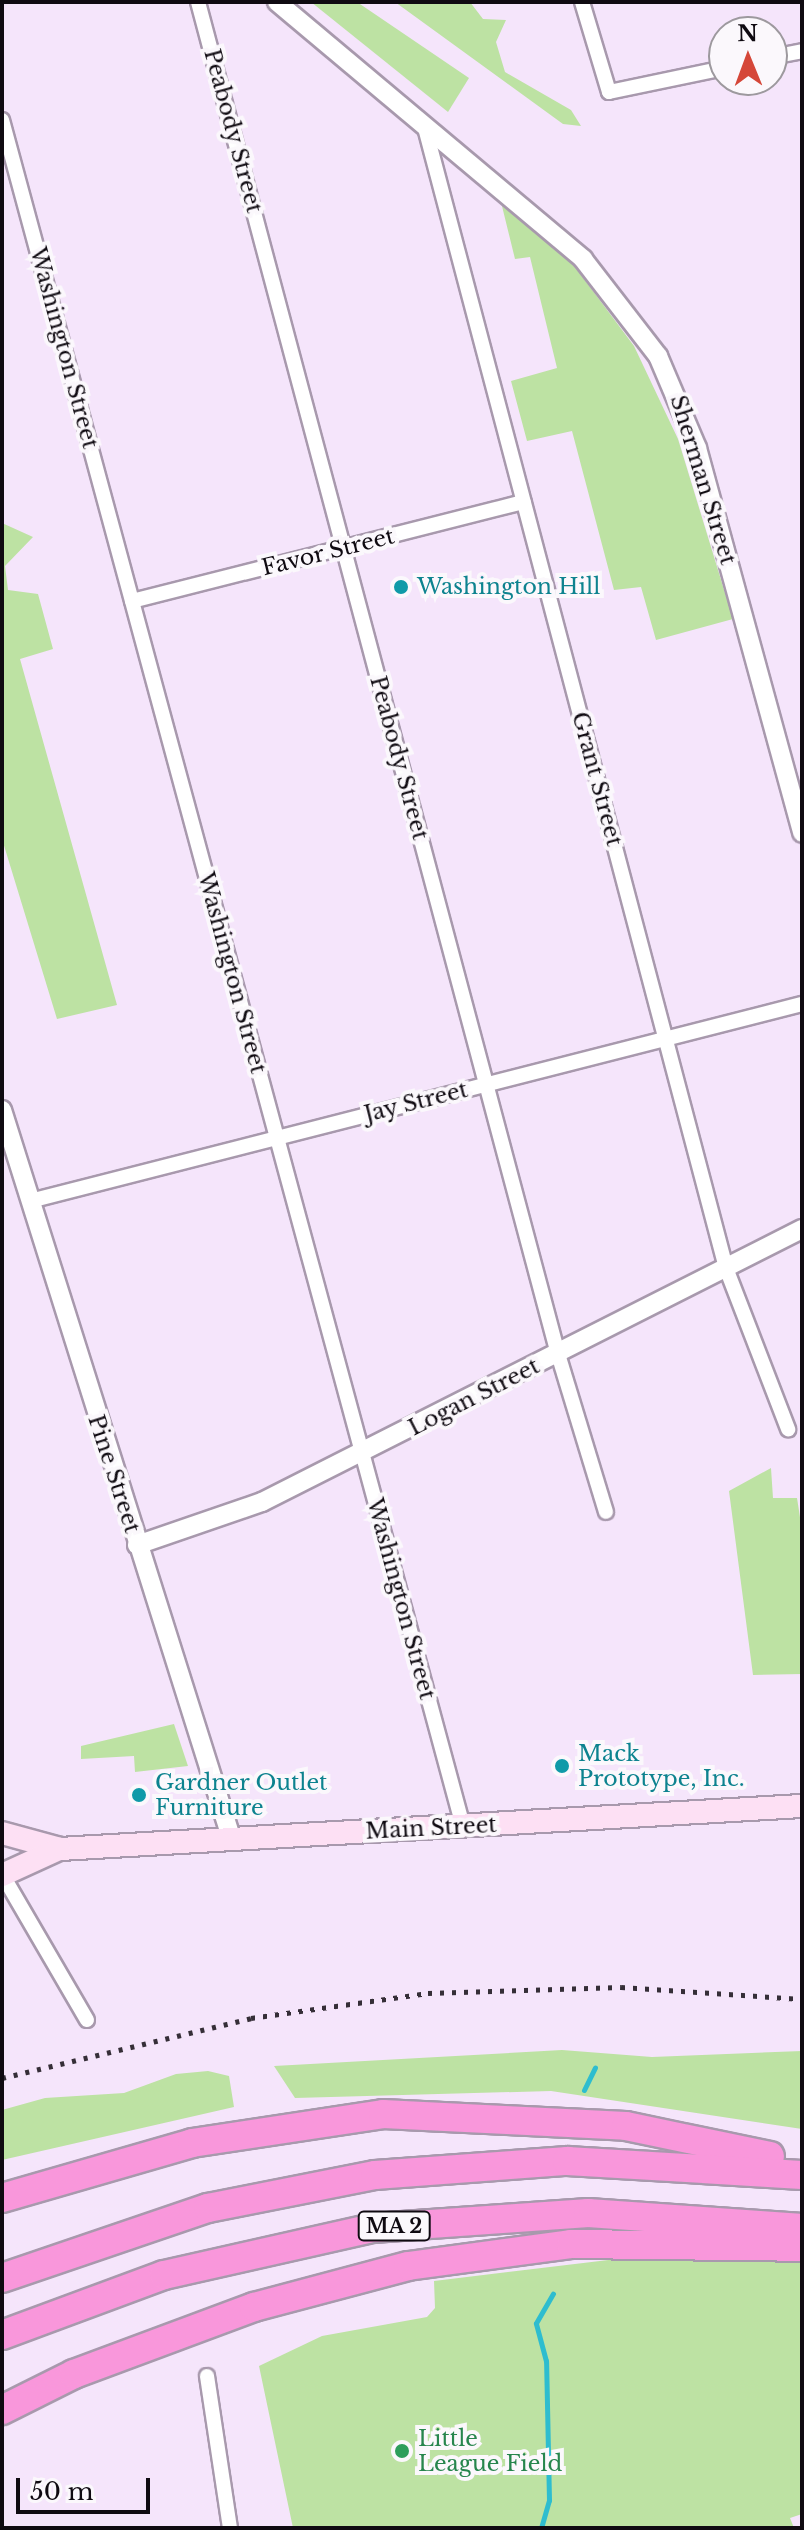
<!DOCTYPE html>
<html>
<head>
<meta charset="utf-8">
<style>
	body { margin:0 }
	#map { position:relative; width:804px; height:2530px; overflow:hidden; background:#f5e5fb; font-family:"Libre Baskerville",serif }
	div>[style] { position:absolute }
	.green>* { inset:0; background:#bde2a3 }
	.stream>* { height:5px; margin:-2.5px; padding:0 2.5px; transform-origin:2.5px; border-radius:2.5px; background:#2ebdcf }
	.roads { filter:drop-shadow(2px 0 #a899ad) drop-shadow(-2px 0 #a899ad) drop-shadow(0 2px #a899ad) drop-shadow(0 -2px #a899ad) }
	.minor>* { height:14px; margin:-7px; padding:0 7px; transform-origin:7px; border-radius:7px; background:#fff }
	.tertiary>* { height:18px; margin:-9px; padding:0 9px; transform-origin:9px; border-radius:9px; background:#fff }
	.secondary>* { height:22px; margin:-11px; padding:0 11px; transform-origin:11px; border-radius:11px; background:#fde0f4 }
	.motorway>* { height:28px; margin:-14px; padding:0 14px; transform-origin:14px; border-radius:14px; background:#f997db }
	.rail>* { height:5px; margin-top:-2.5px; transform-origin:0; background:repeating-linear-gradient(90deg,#352e37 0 4px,transparent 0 12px) }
	.dots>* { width:22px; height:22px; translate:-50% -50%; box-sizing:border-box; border:4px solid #fbf8fc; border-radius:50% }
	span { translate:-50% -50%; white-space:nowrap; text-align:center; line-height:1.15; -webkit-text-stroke:8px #fbf8fc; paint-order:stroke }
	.shield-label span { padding:2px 6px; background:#fbf8fc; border:2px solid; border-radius:6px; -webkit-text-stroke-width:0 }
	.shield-label { font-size:20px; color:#0f0a11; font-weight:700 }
	.street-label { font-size:22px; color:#0f0a11 }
	.culture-label { font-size:22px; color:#0d838f }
	.left { translate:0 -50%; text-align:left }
	.leisure-label { font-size:22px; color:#27864d }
	.frame { position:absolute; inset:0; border:4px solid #0f0a11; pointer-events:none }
	.north { position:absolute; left:708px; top:16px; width:80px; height:80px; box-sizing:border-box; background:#fbf8fc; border:2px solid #9d999e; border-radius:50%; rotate:359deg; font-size:22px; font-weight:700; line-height:32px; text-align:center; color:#0f0a11 }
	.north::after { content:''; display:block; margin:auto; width:28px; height:36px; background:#d54739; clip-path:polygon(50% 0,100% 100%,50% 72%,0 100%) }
	.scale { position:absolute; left:16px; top:2478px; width:134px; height:36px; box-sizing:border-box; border:4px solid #0f0a11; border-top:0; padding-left:10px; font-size:24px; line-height:28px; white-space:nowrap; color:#0f0a11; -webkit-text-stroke:6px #fbf8fc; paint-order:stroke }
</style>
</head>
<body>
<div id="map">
	<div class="green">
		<i style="clip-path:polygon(311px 2px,357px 2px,469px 78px,448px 112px)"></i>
		<i style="clip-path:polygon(395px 2px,470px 2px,483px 19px,506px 20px,496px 42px,505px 72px,571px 110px,581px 126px,563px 124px)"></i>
		<i style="clip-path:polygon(501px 202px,572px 263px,634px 346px,678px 439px,733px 619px,656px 640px,641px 587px,614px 590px,572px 431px,527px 441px,511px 381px,557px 368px,530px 257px,515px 259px)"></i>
		<i style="clip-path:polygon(2px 523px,33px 537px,5px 566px,8px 590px,38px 594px,53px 649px,20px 659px,117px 1005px,57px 1019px,2px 839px)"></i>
		<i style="clip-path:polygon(771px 1468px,773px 1498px,797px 1498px,802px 1530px,802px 1674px,753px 1675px,729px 1491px)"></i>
		<i style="clip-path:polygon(174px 1724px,188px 1766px,135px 1772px,134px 1756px,81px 1759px,81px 1746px)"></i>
		<i style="clip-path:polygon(562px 2050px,652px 2057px,802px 2051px,802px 2129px,551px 2091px,295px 2098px,274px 2066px)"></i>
		<i style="clip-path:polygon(208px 2071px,229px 2076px,234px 2107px,2px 2160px,2px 2110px,45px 2098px,124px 2093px,176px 2074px)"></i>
		<i style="clip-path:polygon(709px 2257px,802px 2263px,802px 2514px,790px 2518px,794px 2528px,293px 2528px,259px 2366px,322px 2336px,427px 2317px,435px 2308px,434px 2281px,625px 2258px)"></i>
	</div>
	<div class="stream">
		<i style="left:584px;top:2090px;width:25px;rotate:-64deg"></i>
		<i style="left:541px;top:2528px;width:29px;rotate:-74deg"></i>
		<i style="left:549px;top:2500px;width:139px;rotate:-91.2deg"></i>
		<i style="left:546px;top:2361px;width:39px;rotate:-105deg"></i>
		<i style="left:536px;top:2323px;width:34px;rotate:-60deg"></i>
	</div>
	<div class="roads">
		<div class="minor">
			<i style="left:198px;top:2px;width:1399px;rotate:75.09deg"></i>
			<i style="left:558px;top:1354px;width:165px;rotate:73.1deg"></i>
			<i style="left:582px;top:2px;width:94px;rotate:73.3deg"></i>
			<i style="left:609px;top:92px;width:117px;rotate:-11.8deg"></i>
			<i style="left:772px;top:57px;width:31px;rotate:-11deg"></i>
			<i style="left:2px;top:120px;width:1767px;rotate:74.88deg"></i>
			<i style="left:424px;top:124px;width:1183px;rotate:75.21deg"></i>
			<i style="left:726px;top:1268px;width:173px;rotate:68.9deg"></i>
			<i style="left:132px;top:601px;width:404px;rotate:-14.2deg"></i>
			<i style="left:30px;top:1201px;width:797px;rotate:-14.32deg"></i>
			<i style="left:2px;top:1874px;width:169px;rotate:59.8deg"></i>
			<i style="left:207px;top:2376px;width:154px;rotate:81.4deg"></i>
		</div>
		<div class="tertiary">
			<i style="left:277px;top:2px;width:400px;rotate:40deg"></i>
			<i style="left:583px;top:259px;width:123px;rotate:52.3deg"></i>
			<i style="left:658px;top:356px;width:100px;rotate:67deg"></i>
			<i style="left:697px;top:448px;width:399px;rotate:74.7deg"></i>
			<i style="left:2px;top:1110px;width:762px;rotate:72.52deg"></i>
			<i style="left:137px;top:1545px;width:132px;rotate:-19deg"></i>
			<i style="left:262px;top:1502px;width:605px;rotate:-26.82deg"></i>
		</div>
		<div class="secondary">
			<i style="left:2px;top:1833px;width:60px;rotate:15.4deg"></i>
			<i style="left:60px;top:1849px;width:743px;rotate:-3.32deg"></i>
			<i style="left:2px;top:1875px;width:63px;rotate:-24.5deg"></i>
		</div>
		<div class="motorway">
			<i style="left:2px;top:2198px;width:198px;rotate:-16.1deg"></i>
			<i style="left:192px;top:2143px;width:193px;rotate:-8.6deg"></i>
			<i style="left:383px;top:2114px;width:243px;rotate:2.8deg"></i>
			<i style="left:626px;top:2126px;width:147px;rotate:11.8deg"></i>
			<i style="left:2px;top:2278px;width:218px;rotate:-18.8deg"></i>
			<i style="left:208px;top:2208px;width:170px;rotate:-11.2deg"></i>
			<i style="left:375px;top:2175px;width:193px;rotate:-4.2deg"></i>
			<i style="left:567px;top:2161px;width:235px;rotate:3.4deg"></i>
			<i style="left:2px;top:2335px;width:173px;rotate:-20.3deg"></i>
			<i style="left:164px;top:2275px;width:214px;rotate:-12.7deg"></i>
			<i style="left:373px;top:2228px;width:216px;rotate:-4deg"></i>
			<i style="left:588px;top:2213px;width:215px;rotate:4deg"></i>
			<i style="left:2px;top:2410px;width:80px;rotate:-26.6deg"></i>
			<i style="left:74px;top:2374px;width:192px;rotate:-20.4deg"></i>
			<i style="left:254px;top:2307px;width:159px;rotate:-14.9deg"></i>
			<i style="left:408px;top:2266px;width:164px;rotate:-7.7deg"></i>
			<i style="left:571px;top:2244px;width:231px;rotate:0.7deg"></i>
		</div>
	</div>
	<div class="rail">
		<i style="left:2px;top:2078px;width:256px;rotate:-13.5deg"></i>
		<i style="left:251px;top:2018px;width:179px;rotate:-8deg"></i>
		<i style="left:428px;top:1993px;width:193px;rotate:-1.8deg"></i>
		<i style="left:621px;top:1987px;width:181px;rotate:3.8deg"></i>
	</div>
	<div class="dots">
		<i style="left:401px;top:587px;background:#0f9aa8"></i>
		<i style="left:562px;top:1766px;background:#0f9aa8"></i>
		<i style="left:139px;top:1795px;background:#0f9aa8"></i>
		<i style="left:402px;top:2451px;background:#2e9e5b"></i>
	</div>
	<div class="shield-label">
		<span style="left:394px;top:2226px">MA 2</span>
	</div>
	<div class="street-label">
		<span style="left:233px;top:131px;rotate:75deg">Peabody Street</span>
		<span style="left:64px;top:348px;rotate:75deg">Washington Street</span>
		<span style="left:703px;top:480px;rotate:73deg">Sherman Street</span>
		<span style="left:328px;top:552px;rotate:-14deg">Favor Street</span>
		<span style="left:399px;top:758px;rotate:75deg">Peabody Street</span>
		<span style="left:597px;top:779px;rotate:75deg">Grant Street</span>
		<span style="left:232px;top:973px;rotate:75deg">Washington Street</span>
		<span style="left:416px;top:1102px;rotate:-14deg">Jay Street</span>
		<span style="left:474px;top:1397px;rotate:-27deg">Logan Street</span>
		<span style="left:114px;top:1474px;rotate:72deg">Pine Street</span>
		<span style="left:401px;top:1599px;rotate:75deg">Washington Street</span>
		<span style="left:431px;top:1828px;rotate:-3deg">Main Street</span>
	</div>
	<div class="culture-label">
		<span class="left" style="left:417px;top:587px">Washington Hill</span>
		<span class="left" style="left:578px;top:1766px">Mack<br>Prototype, Inc.</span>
		<span class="left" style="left:155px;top:1795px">Gardner Outlet<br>Furniture</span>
	</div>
	<div class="leisure-label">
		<span class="left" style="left:418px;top:2451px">Little<br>League Field</span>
	</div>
	<div class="frame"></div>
	<div class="north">N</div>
	<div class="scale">50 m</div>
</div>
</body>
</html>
